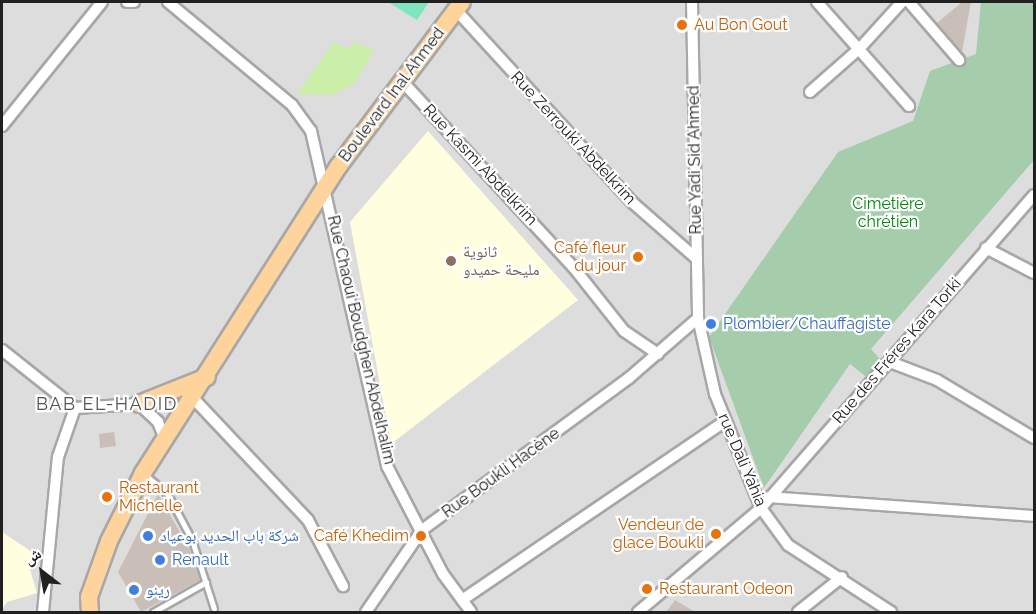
<!DOCTYPE html>
<html>
<head>
<meta charset="utf-8">
<style>
	body { margin:0 }
	#map { position:relative; width:1036px; height:614px; overflow:hidden; background:#f1ede5; font-family:Raleway,"Noto Naskh Arabic",sans-serif }
	div>[style] { position:absolute }
	.residential>* { inset:0; background:#dedddd }
	.education>* { inset:0; background:#ffffe0 }
	.grass>* { inset:0; background:#cbeea8 }
	.cemetery>* { inset:0; background:#a5ccab }
	.pitch>* { inset:0; background:#7ee5bd }
	.building>* { inset:0; background:#c9bfb8 }
	.roads { filter:drop-shadow(2px 0 #a7a7a7) drop-shadow(-2px 0 #a7a7a7) drop-shadow(0 2px #a7a7a7) drop-shadow(0 -2px #a7a7a7) }
	.lane>* { height:5px; margin:-2.5px; padding:0 2.5px; transform-origin:2.5px; border-radius:2.5px; background:#fff }
	.street>* { height:10px; margin:-5px; padding:0 5px; transform-origin:5px; border-radius:5px; background:#fff }
	.primary>* { height:16px; margin:-8px; padding:0 8px; transform-origin:8px; border-radius:8px; background:#ffd49c }
	.dots>* { width:16px; height:16px; translate:-50% -50%; box-sizing:border-box; border:3px solid #fff; border-radius:50% }
	span { translate:-50% -50%; white-space:nowrap; text-align:center; line-height:1.15; -webkit-text-stroke:4.5px #fff; paint-order:stroke }
	.food-label { font-size:16px; color:#c56008 }
	.left { translate:0 -50%; text-align:left }
	.right { translate:-100% -50%; text-align:right }
	.street-label { font-size:16px; color:#202020 }
	.park-label { font-size:16px; color:#04880f }
	.education-label { font-size:16px; color:#785e54 }
	.shop-label { font-size:16px; color:#366cbe }
	.neighbourhood-label { font-size:18px; color:#535353; letter-spacing:1.5px }
	.frame { position:absolute; inset:0; border:3px solid #202020; pointer-events:none }
	.north { position:absolute; left:12px; top:542px; width:60px; height:60px; -webkit-text-stroke:4px #fff; paint-order:stroke; rotate:329deg; font-size:16px; font-weight:700; line-height:24px; text-align:center; color:#202020 }
	.north::after { content:''; display:block; margin:auto; width:21px; height:27px; background:#202020; clip-path:polygon(50% 0,100% 100%,50% 72%,0 100%) }
</style>
</head>
<body>
<div id="map">
	<div class="residential">
		<i style="clip-path:polygon(2px 2px,1034px 2px,1034px 612px,2px 612px)"></i>
	</div>
	<div class="education">
		<i style="clip-path:polygon(428px 131px,578px 300px,391px 444px,350px 222px)"></i>
		<i style="clip-path:polygon(2px 532px,38px 556px,28px 563px,37px 593px,7px 602px,2px 609px)"></i>
	</div>
	<div class="grass">
		<i style="clip-path:polygon(334px 42px,349px 49px,353px 42px,374px 50px,355px 83px,332px 95px,297px 94px)"></i>
	</div>
	<div class="cemetery">
		<i style="clip-path:polygon(981px 2px,1034px 2px,1034px 160px,871px 349px,880px 359px,875px 367px,879px 370px,870px 380px,850px 364px,764px 488px,709px 337px,838px 152px,913px 121px,930px 71px,976px 54px)"></i>
	</div>
	<div class="pitch">
		<i style="clip-path:polygon(388px 2px,429px 2px,417px 20px)"></i>
	</div>
	<div class="building">
		<i style="clip-path:polygon(962px 2px,971px 2px,962px 52px,937px 23px)"></i>
		<i style="clip-path:polygon(114px 432px,116px 446px,100px 448px,99px 434px)"></i>
		<i style="clip-path:polygon(158px 494px,189px 548px,200px 580px,141px 612px,118px 572px)"></i>
		<i style="clip-path:polygon(675px 600px,695px 612px,666px 612px)"></i>
	</div>
	<div class="roads">
		<div class="lane">
			<i style="left:144px;top:474px;width:30px;rotate:40deg"></i>
			<i style="left:167px;top:493px;width:53px;rotate:62deg"></i>
			<i style="left:192px;top:540px;width:72px;rotate:72.3deg"></i>
			<i style="left:153px;top:612px;width:61px;rotate:-29.5deg"></i>
		</div>
		<div class="street">
			<i style="left:127px;top:2px;width:7px"></i>
			<i style="left:168px;top:2px;width:161px;rotate:39.7deg"></i>
			<i style="left:292px;top:105px;width:32px;rotate:54deg"></i>
			<i style="left:311px;top:131px;width:344px;rotate:77.2deg"></i>
			<i style="left:387px;top:466px;width:122px;rotate:62.6deg"></i>
			<i style="left:443px;top:574px;width:47px;rotate:53.6deg"></i>
			<i style="left:692px;top:2px;width:316px;rotate:88.9deg"></i>
			<i style="left:698px;top:318px;width:78px;rotate:77.4deg"></i>
			<i style="left:715px;top:394px;width:123px;rotate:68deg"></i>
			<i style="left:761px;top:508px;width:46px;rotate:53.9deg"></i>
			<i style="left:788px;top:545px;width:123px;rotate:33deg"></i>
			<i style="left:817px;top:2px;width:139px;rotate:48.5deg"></i>
			<i style="left:909px;top:2px;width:77px;rotate:49.2deg"></i>
			<i style="left:456px;top:10px;width:262px;rotate:47.5deg"></i>
			<i style="left:633px;top:203px;width:85px;rotate:41.2deg"></i>
			<i style="left:401px;top:80px;width:255px;rotate:47.4deg"></i>
			<i style="left:574px;top:268px;width:80px;rotate:51.6deg"></i>
			<i style="left:624px;top:331px;width:41px;rotate:34.1deg"></i>
			<i style="left:810px;top:92px;width:67px;rotate:-41.3deg"></i>
			<i style="left:860px;top:48px;width:62px;rotate:-47.6deg"></i>
			<i style="left:2px;top:126px;width:159px;rotate:-51.1deg"></i>
			<i style="left:986px;top:248px;width:54px;rotate:27.5deg"></i>
			<i style="left:2px;top:350px;width:93px;rotate:38.5deg"></i>
			<i style="left:75px;top:408px;width:64px;rotate:-3.6deg"></i>
			<i style="left:139px;top:404px;width:26px;rotate:43deg"></i>
			<i style="left:158px;top:422px;width:18px;rotate:68deg"></i>
			<i style="left:890px;top:362px;width:50px;rotate:21deg"></i>
			<i style="left:937px;top:380px;width:113px;rotate:30.9deg"></i>
			<i style="left:193px;top:398px;width:168px;rotate:46.7deg"></i>
			<i style="left:308px;top:520px;width:75px;rotate:62.1deg"></i>
			<i style="left:769px;top:497px;width:266px;rotate:4.1deg"></i>
			<i style="left:462px;top:600px;width:318px;rotate:-34.2deg"></i>
			<i style="left:43px;top:612px;width:156px;rotate:-84.5deg"></i>
			<i style="left:58px;top:457px;width:52px;rotate:-70.9deg"></i>
			<i style="left:366px;top:612px;width:99px;rotate:-55.7deg"></i>
			<i style="left:422px;top:530px;width:257px;rotate:-36.3deg"></i>
			<i style="left:629px;top:378px;width:91px;rotate:-41deg"></i>
			<i style="left:638px;top:612px;width:161px;rotate:-40.2deg"></i>
			<i style="left:761px;top:508px;width:415px;rotate:-48.9deg"></i>
			<i style="left:798px;top:612px;width:56px;rotate:-38.5deg"></i>
		</div>
		<div class="primary">
			<i style="left:139px;top:404px;width:73px;rotate:-21.7deg"></i>
			<i style="left:90px;top:612px;width:15px;rotate:-94deg"></i>
			<i style="left:89px;top:597px;width:59px;rotate:-70.3deg"></i>
			<i style="left:109px;top:541px;width:76px;rotate:-63.4deg"></i>
			<i style="left:143px;top:473px;width:363px;rotate:-57.5deg"></i>
			<i style="left:338px;top:167px;width:206px;rotate:-53.1deg"></i>
		</div>
	</div>
	<div class="dots">
		<i style="left:682px;top:25px;background:#e8710a"></i>
		<i style="left:638px;top:257px;background:#e8710a"></i>
		<i style="left:451px;top:261px;background:#8d6e63"></i>
		<i style="left:711px;top:324px;background:#3f7fe0"></i>
		<i style="left:107px;top:497px;background:#e8710a"></i>
		<i style="left:716px;top:534px;background:#e8710a"></i>
		<i style="left:148px;top:536px;background:#3f7fe0"></i>
		<i style="left:421px;top:536px;background:#e8710a"></i>
		<i style="left:160px;top:560px;background:#3f7fe0"></i>
		<i style="left:647px;top:589px;background:#e8710a"></i>
		<i style="left:134px;top:590px;background:#3f7fe0"></i>
	</div>
	<div class="food-label">
		<span class="left" style="left:694px;top:25px">Au Bon Gout</span>
		<span class="right" style="left:626px;top:257px">Café fleur<br>du jour</span>
		<span class="left" style="left:119px;top:497px">Restaurant<br>Michelle</span>
		<span class="right" style="left:704px;top:534px">Vendeur de<br>glace Boukli</span>
		<span class="right" style="left:409px;top:536px">Café Khedim</span>
		<span class="left" style="left:659px;top:589px">Restaurant Odeon</span>
	</div>
	<div class="street-label">
		<span style="left:392px;top:95px;rotate:-53deg">Boulevard Inal Ahmed</span>
		<span style="left:573px;top:138px;rotate:47deg">Rue Zerrouki Abdelkrim</span>
		<span style="left:695px;top:160px;rotate:-91deg">Rue Yadi Sid Ahmed</span>
		<span style="left:480px;top:165px;rotate:47deg">Rue Kasmi Abdelkrim</span>
		<span style="left:361px;top:340px;rotate:77deg">Rue Chaoui Boudghen Abdelhalim</span>
		<span style="left:897px;top:351px;rotate:-49deg">Rue des Fréres Kara Torki</span>
		<span style="left:742px;top:460px;rotate:67deg">rue Dali Yahia</span>
		<span style="left:501px;top:473px;rotate:-36deg">Rue Boukli Hacène</span>
	</div>
	<div class="park-label">
		<span style="left:888px;top:213px">Cimetière<br>chrétien</span>
	</div>
	<div class="education-label">
		<span class="left" style="left:463px;top:261px">ثانوية<br>مليحة حميدو</span>
	</div>
	<div class="shop-label">
		<span class="left" style="left:723px;top:324px">Plombier/Chauffagiste</span>
		<span class="left" style="left:160px;top:536px">شركة باب الحديد بوعياد</span>
		<span class="left" style="left:172px;top:560px">Renault</span>
		<span class="left" style="left:146px;top:590px">رينو</span>
	</div>
	<div class="neighbourhood-label">
		<span style="left:107px;top:404px">BAB EL-HADID</span>
	</div>
	<div class="frame"></div>
	<div class="north">ش</div>
</div>
</body>
</html>
